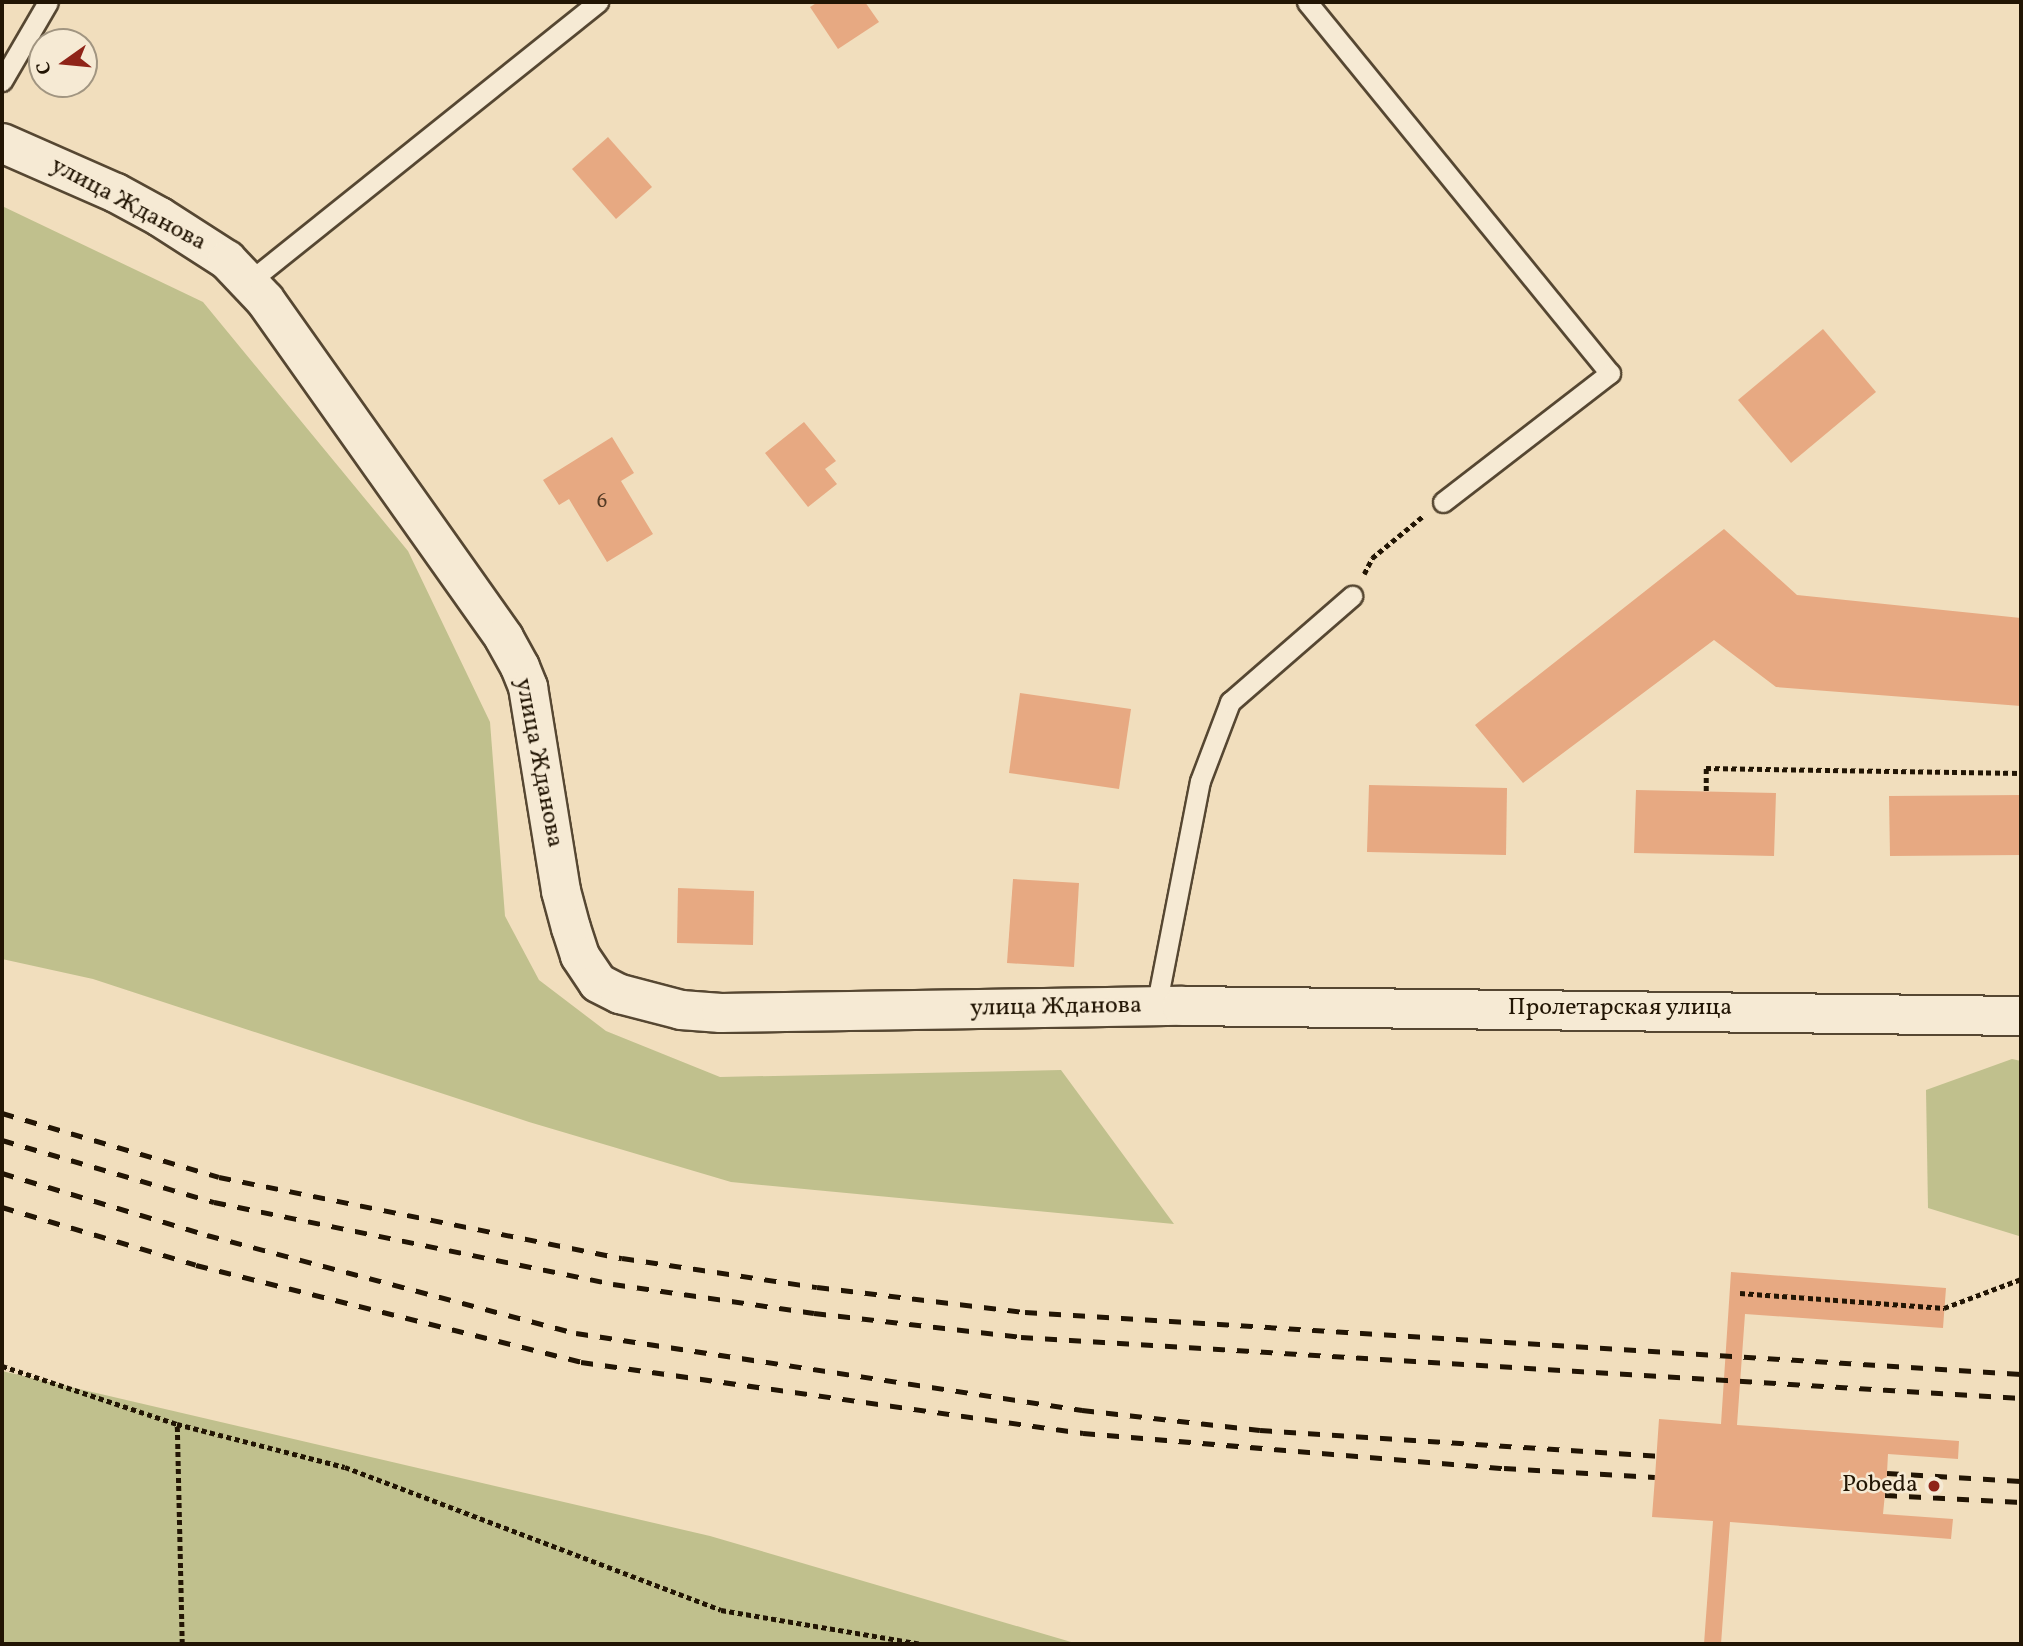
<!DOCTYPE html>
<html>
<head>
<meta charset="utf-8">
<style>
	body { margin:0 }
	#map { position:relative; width:2023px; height:1646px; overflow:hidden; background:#f1debd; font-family:Vollkorn,serif }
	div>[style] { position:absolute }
	.green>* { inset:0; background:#c0c08d }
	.building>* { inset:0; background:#e7a982 }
	.path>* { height:4.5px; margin-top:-2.25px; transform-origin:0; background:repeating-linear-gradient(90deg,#221504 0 5px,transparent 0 8.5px) }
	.roads { filter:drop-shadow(2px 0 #564732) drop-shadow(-2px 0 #564732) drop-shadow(0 2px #564732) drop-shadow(0 -2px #564732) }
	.service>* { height:19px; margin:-9.5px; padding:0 9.5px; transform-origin:9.5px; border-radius:9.5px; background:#f6ead4 }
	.secondary>* { height:38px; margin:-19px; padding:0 19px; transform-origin:19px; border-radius:19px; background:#f6ead4 }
	.rail>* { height:5px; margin-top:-2.5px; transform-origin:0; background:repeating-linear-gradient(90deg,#221504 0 12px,transparent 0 24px) }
	.dots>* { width:19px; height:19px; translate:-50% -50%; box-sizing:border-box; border:4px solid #f6ead4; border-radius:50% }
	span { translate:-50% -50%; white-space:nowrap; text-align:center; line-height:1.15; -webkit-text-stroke:5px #f6ead4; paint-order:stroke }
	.number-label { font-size:21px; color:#533a24 }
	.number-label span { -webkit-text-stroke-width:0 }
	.street-label { font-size:24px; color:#221504 }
	.poi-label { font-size:24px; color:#221504 }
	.right { translate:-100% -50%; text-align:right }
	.frame { position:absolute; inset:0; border:4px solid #221504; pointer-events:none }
	.north { position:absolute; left:28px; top:28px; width:70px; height:70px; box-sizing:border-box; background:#f6ead4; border:2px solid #a19581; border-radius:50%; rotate:255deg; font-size:19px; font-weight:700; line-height:28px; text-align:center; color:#221504 }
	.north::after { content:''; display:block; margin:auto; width:24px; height:32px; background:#8f2418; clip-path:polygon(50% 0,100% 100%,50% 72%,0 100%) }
</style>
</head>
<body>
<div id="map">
	<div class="green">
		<i style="clip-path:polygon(2px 206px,203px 302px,408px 551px,490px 722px,505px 916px,539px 980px,606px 1031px,720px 1077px,1061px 1070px,1174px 1224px,731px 1182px,529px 1122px,93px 979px,2px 959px)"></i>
		<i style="clip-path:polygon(2012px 1059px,2021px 1061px,2019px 1236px,1928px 1208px,1926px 1090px)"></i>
		<i style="clip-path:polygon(2px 1371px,710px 1536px,1078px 1644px,2px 1644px)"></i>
	</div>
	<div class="building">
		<i style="clip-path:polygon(818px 2px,865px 2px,879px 22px,838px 49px,810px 7px)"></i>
		<i style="clip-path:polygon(608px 137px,652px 187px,616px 219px,572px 169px)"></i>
		<i style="clip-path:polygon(1823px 329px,1876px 392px,1791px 463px,1738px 400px)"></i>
		<i style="clip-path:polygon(804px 422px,836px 461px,825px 469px,837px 484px,808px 507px,765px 453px)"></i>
		<i style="clip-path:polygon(612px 437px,634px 473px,621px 481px,653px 534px,607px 562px,569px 499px,559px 505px,543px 480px)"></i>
		<i style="clip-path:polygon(1724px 529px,1797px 595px,2021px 618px,2021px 706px,1776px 687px,1714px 640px,1523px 783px,1475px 725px)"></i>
		<i style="clip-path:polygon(1020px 693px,1131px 709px,1119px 789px,1009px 773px)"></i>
		<i style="clip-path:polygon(1369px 785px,1507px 788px,1506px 855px,1367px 852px)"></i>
		<i style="clip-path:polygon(1636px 790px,1776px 793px,1774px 856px,1634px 853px)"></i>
		<i style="clip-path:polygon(2021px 795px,2021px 855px,1890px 856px,1889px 796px)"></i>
		<i style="clip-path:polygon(1013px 879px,1079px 883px,1074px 967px,1007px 963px)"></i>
		<i style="clip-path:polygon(678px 888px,754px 891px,753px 945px,677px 943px)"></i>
		<i style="clip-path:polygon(1731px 1272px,1946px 1288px,1943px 1328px,1745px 1314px,1737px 1425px,1959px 1441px,1958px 1459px,1888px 1454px,1887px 1473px,1883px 1514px,1953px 1519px,1951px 1539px,1730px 1522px,1721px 1644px,1704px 1644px,1713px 1521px,1652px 1517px,1655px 1477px,1659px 1419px,1721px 1424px)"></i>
	</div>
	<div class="path">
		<i style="left:1364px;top:574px;width:18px;rotate:-63deg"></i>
		<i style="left:1372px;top:558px;width:65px;rotate:-39.4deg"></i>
		<i style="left:1706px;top:791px;width:23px;rotate:-90deg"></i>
		<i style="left:1706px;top:768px;width:315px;rotate:0.9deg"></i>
		<i style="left:1740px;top:1293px;width:205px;rotate:4.2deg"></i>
		<i style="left:1944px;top:1308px;width:82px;rotate:-20.6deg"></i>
		<i style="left:2px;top:1366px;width:184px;rotate:18.3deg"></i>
		<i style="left:182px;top:1644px;width:220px;rotate:-91.3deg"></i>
		<i style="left:177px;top:1424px;width:173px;rotate:14.4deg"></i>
		<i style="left:345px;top:1467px;width:402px;rotate:20.8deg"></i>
		<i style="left:721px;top:1610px;width:205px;rotate:9.6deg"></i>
	</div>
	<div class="roads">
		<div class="service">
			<i style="left:1307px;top:2px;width:479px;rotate:50.8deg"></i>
			<i style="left:1610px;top:373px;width:211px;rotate:142.3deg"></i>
			<i style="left:2px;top:81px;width:91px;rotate:-59.8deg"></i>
			<i style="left:250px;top:281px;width:446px;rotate:-38.7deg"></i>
			<i style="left:1156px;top:1007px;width:230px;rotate:-79deg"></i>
			<i style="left:1200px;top:781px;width:85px;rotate:-69.2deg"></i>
			<i style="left:1230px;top:702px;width:162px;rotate:-41deg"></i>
		</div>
		<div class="secondary">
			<i style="left:2px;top:143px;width:124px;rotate:23.7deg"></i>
			<i style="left:116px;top:193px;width:50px;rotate:28.6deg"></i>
			<i style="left:160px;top:217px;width:80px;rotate:32.7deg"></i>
			<i style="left:227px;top:260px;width:55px;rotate:46.5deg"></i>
			<i style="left:265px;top:300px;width:414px;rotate:54.7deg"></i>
			<i style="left:504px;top:638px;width:33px;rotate:61deg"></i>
			<i style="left:520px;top:667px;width:22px;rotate:68deg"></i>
			<i style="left:528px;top:687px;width:207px;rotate:80.8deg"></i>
			<i style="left:561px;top:891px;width:38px;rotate:75deg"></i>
			<i style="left:571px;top:928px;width:29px;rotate:72deg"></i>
			<i style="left:580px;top:956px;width:32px;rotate:56deg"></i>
			<i style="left:598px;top:983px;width:25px;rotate:27deg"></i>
			<i style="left:620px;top:994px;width:63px;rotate:14.7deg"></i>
			<i style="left:681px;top:1010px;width:40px;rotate:4.3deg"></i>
			<i style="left:721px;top:1013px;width:461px;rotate:-0.9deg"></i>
			<i style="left:1182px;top:1006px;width:839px;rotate:0.68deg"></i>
		</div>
	</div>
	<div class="rail">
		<i style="left:2px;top:1113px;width:226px;rotate:16.4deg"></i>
		<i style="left:219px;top:1177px;width:411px;rotate:11.4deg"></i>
		<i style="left:622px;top:1258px;width:197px;rotate:8.5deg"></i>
		<i style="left:817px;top:1287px;width:209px;rotate:6.9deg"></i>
		<i style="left:1025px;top:1312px;width:998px;rotate:3.56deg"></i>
		<i style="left:2px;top:1140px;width:221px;rotate:16.3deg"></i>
		<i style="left:214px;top:1202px;width:407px;rotate:11.6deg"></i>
		<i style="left:613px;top:1284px;width:203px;rotate:8.2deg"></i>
		<i style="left:814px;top:1313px;width:208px;rotate:6.6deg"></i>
		<i style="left:1021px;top:1337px;width:1002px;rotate:3.49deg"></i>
		<i style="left:2px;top:1173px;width:214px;rotate:16.8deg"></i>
		<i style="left:207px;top:1235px;width:382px;rotate:14.9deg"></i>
		<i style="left:576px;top:1333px;width:512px;rotate:8.65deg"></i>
		<i style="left:1082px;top:1410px;width:179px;rotate:6.4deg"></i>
		<i style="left:1260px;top:1430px;width:398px;rotate:3.7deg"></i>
		<i style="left:2px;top:1207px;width:202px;rotate:16.6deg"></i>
		<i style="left:196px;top:1265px;width:397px;rotate:14.1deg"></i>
		<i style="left:581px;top:1362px;width:507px;rotate:8.05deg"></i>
		<i style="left:1083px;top:1433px;width:422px;rotate:4.8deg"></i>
		<i style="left:1504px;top:1468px;width:151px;rotate:3.4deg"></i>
		<i style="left:1887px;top:1473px;width:134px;rotate:3.4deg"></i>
		<i style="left:1885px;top:1495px;width:136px;rotate:2.9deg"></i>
	</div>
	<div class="dots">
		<i style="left:1934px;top:1486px;background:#8f2418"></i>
	</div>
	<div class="number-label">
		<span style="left:602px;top:502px">6</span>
	</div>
	<div class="street-label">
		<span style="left:128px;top:205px;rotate:28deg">улица Жданова</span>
		<span style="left:538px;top:763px;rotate:79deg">улица Жданова</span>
		<span style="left:1056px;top:1008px;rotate:-1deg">улица Жданова</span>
		<span style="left:1620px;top:1009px">Пролетарская улица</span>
	</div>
	<div class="poi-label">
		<span class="right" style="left:1918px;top:1486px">Pobeda</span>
	</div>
	<div class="frame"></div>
	<div class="north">С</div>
</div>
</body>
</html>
